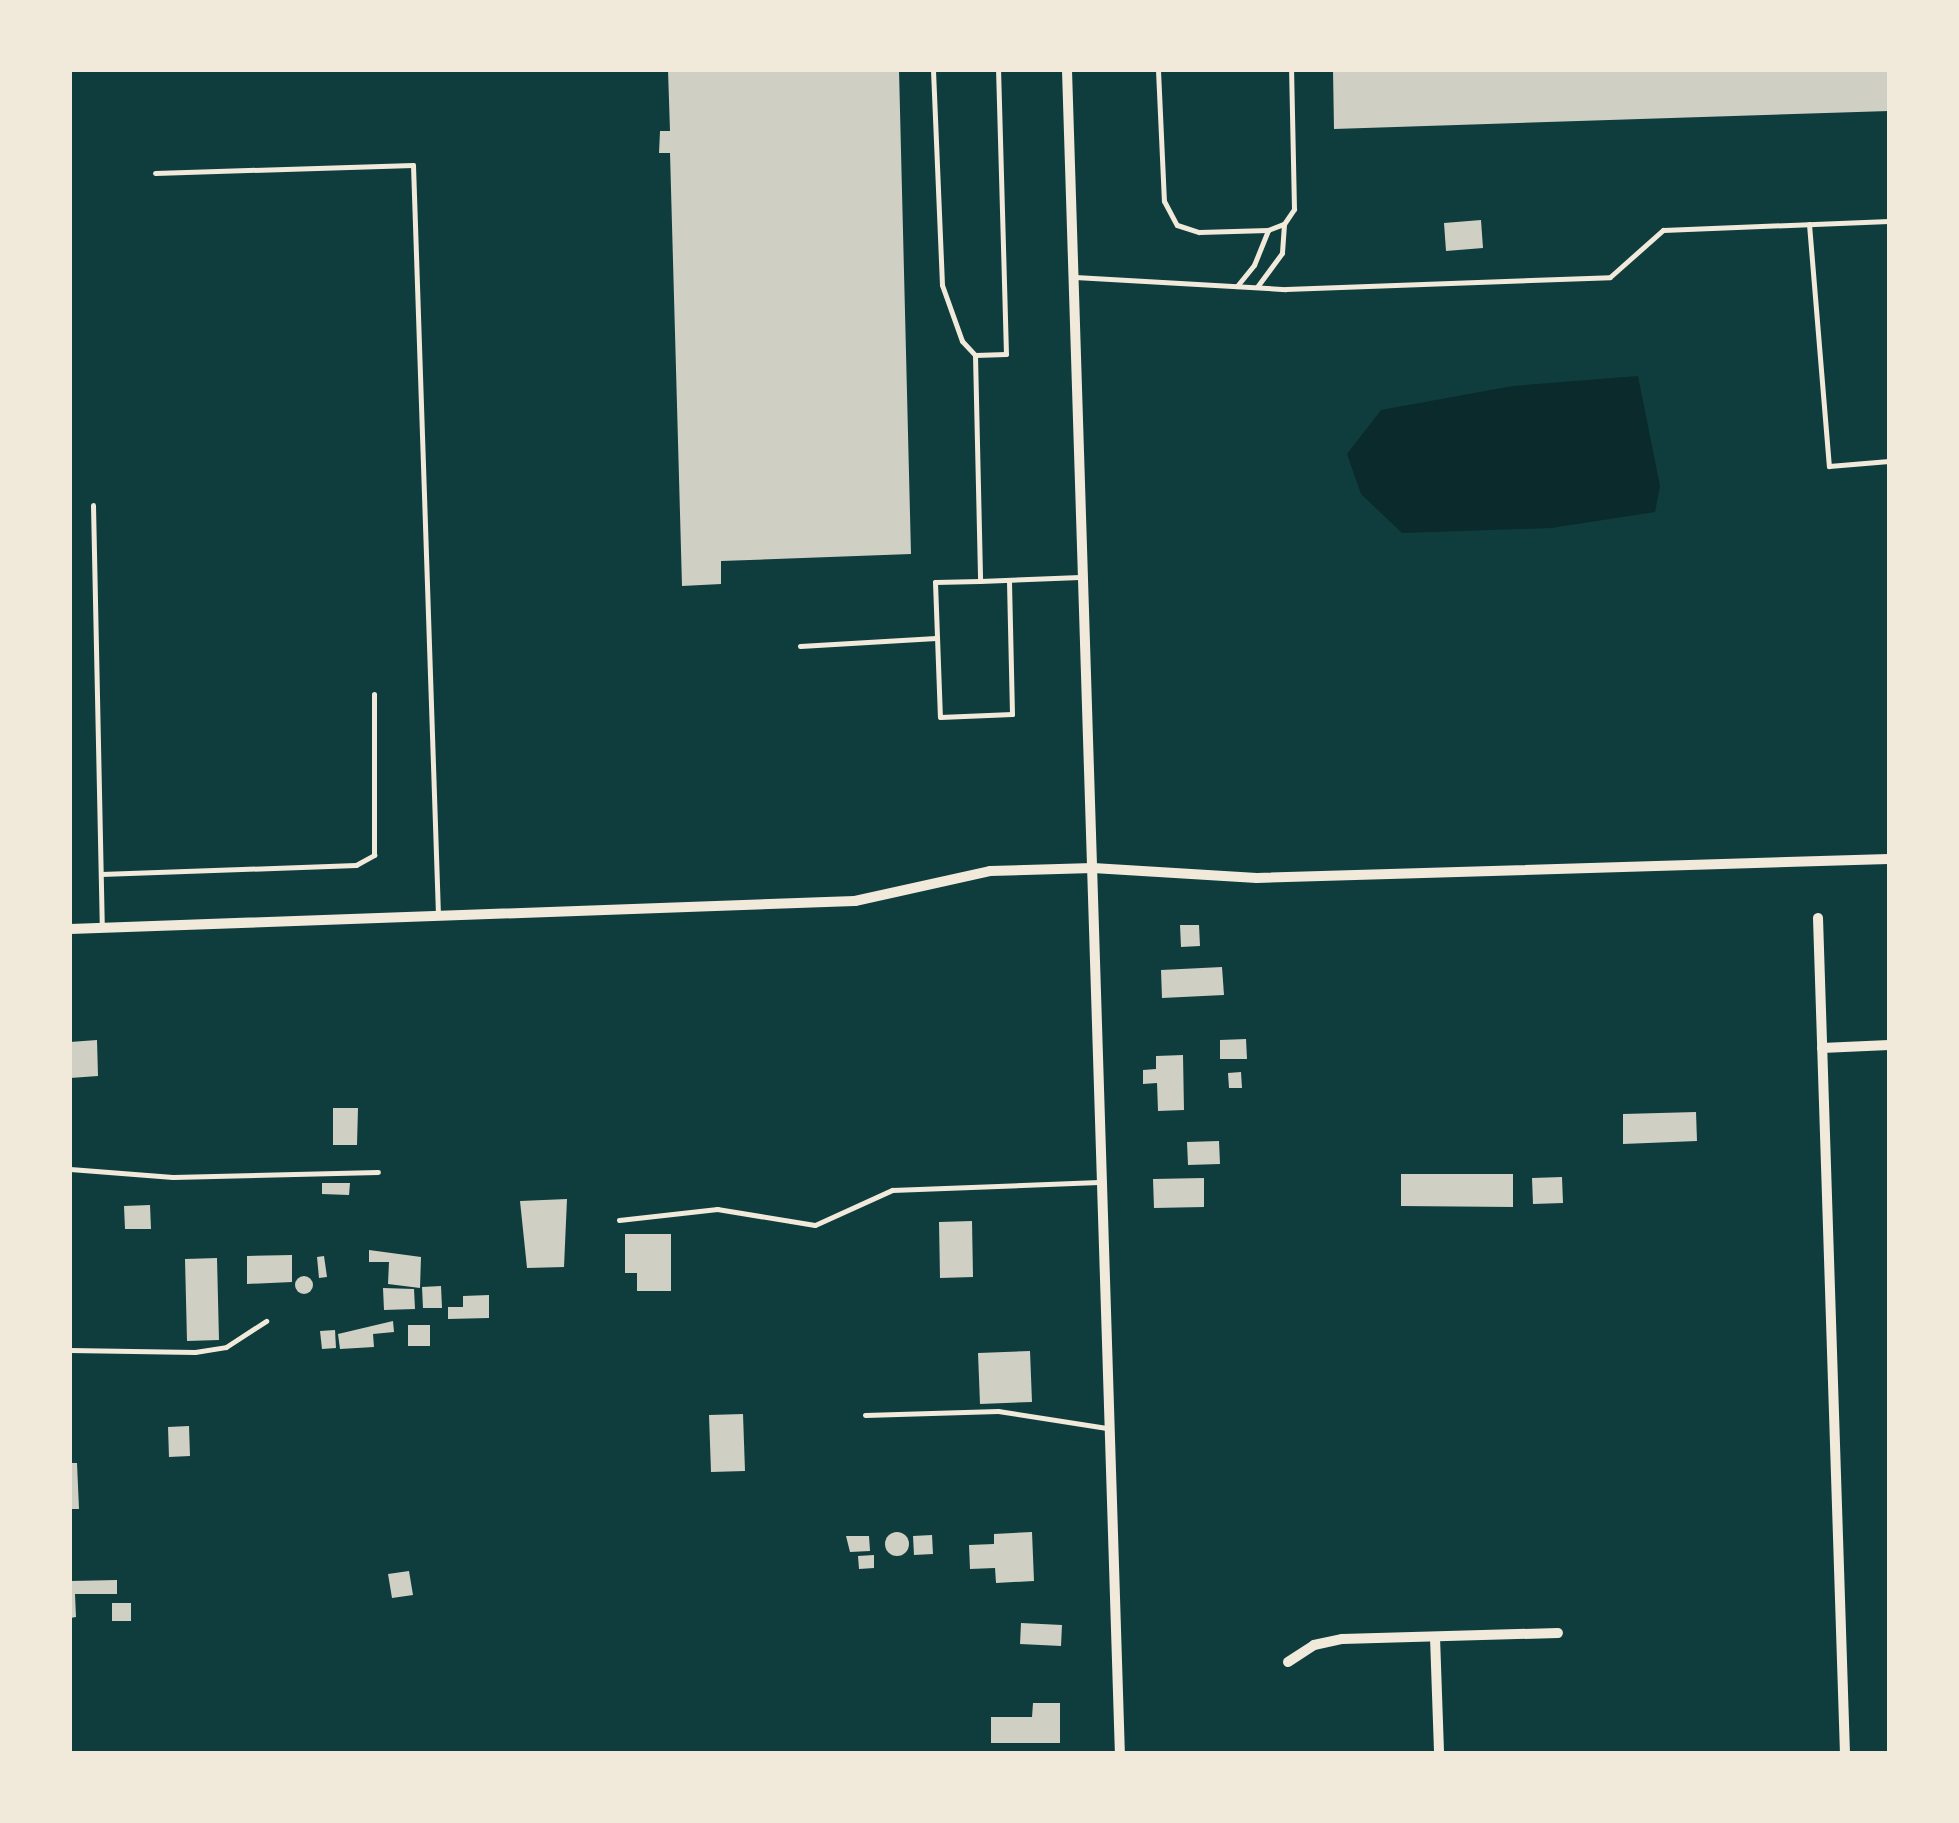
<!DOCTYPE html>
<html>
<head>
<meta charset="utf-8">
<style>
	body { margin:0 }
	#map { position:relative; width:1959px; height:1823px; overflow:hidden; background:#0f3d3e; font-family:"Varela Round",sans-serif }
	div>[style] { position:absolute }
	.water>* { inset:0; background:#0a2a2b }
	.building>* { inset:0; background:#cfcfc3 }
	.round { border-radius:50% }
	.service>* { height:5px; margin:-2.5px; padding:0 2.5px; transform-origin:2.5px; border-radius:2.5px; background:#f1e9da }
	.minor>* { height:10px; margin:-5px; padding:0 5px; transform-origin:5px; border-radius:5px; background:#f1e9da }
	span { translate:-50% -50%; white-space:nowrap; text-align:center; line-height:1.15; -webkit-text-stroke:10px #f1e9da; paint-order:stroke }
	.frame { position:absolute; inset:0; border:72px solid #f1e9da; pointer-events:none }
</style>
</head>
<body>
<div id="map">
	<div class="water">
		<i style="clip-path:polygon(1638px 376px,1660px 486px,1655px 512px,1551px 528px,1402px 533px,1361px 494px,1347px 454px,1381px 410px,1513px 386px)"></i>
	</div>
	<div class="building">
		<i style="clip-path:polygon(668px 70px,899px 70px,911px 554px,721px 561px,721px 584px,682px 586px,670px 153px,659px 153px,660px 131px,670px 131px)"></i>
		<i style="clip-path:polygon(1333px 70px,1889px 70px,1889px 111px,1334px 129px)"></i>
		<i style="clip-path:polygon(1481px 220px,1483px 248px,1446px 251px,1444px 223px)"></i>
		<i style="clip-path:polygon(1180px 925px,1199px 925px,1200px 946px,1181px 947px)"></i>
		<i style="clip-path:polygon(1222px 967px,1224px 995px,1162px 998px,1161px 970px)"></i>
		<i style="clip-path:polygon(1246px 1039px,1247px 1059px,1220px 1059px,1220px 1040px)"></i>
		<i style="clip-path:polygon(97px 1040px,98px 1076px,70px 1078px,70px 1042px)"></i>
		<i style="clip-path:polygon(1183px 1055px,1184px 1110px,1158px 1111px,1157px 1083px,1143px 1084px,1143px 1070px,1156px 1069px,1156px 1056px)"></i>
		<i style="clip-path:polygon(1241px 1072px,1242px 1088px,1229px 1088px,1228px 1073px)"></i>
		<i style="clip-path:polygon(333px 1108px,358px 1108px,357px 1145px,333px 1145px)"></i>
		<i style="clip-path:polygon(1696px 1112px,1697px 1141px,1623px 1144px,1623px 1114px)"></i>
		<i style="clip-path:polygon(1219px 1141px,1220px 1164px,1188px 1165px,1187px 1142px)"></i>
		<i style="clip-path:polygon(1401px 1174px,1513px 1174px,1513px 1207px,1401px 1206px)"></i>
		<i style="clip-path:polygon(1562px 1177px,1563px 1203px,1533px 1204px,1532px 1178px)"></i>
		<i style="clip-path:polygon(1204px 1178px,1204px 1207px,1154px 1208px,1153px 1179px)"></i>
		<i style="clip-path:polygon(322px 1183px,350px 1183px,349px 1195px,322px 1194px)"></i>
		<i style="clip-path:polygon(567px 1199px,564px 1267px,527px 1268px,520px 1201px)"></i>
		<i style="clip-path:polygon(150px 1205px,151px 1229px,125px 1229px,124px 1206px)"></i>
		<i style="clip-path:polygon(972px 1221px,973px 1277px,940px 1278px,939px 1222px)"></i>
		<i style="clip-path:polygon(625px 1234px,671px 1234px,671px 1291px,637px 1291px,637px 1273px,625px 1273px)"></i>
		<i style="clip-path:polygon(369px 1250px,421px 1257px,420px 1288px,388px 1284px,389px 1262px,369px 1262px)"></i>
		<i style="clip-path:polygon(292px 1255px,292px 1282px,247px 1284px,247px 1256px)"></i>
		<i style="clip-path:polygon(324px 1256px,327px 1277px,319px 1278px,317px 1257px)"></i>
		<i style="clip-path:polygon(217px 1258px,219px 1340px,187px 1341px,185px 1259px)"></i>
		<i class="round" style="left:295px;top:1276px;width:18px;height:18px"></i>
		<i style="clip-path:polygon(441px 1286px,442px 1308px,423px 1308px,422px 1287px)"></i>
		<i style="clip-path:polygon(383px 1288px,414px 1289px,415px 1309px,384px 1310px)"></i>
		<i style="clip-path:polygon(489px 1295px,489px 1318px,448px 1319px,448px 1307px,463px 1307px,463px 1296px)"></i>
		<i style="clip-path:polygon(393px 1321px,394px 1332px,373px 1334px,374px 1347px,340px 1349px,338px 1334px)"></i>
		<i style="clip-path:polygon(408px 1325px,430px 1325px,430px 1346px,408px 1346px)"></i>
		<i style="clip-path:polygon(335px 1330px,336px 1348px,322px 1349px,320px 1331px)"></i>
		<i style="clip-path:polygon(1030px 1351px,1032px 1402px,980px 1404px,978px 1353px)"></i>
		<i style="clip-path:polygon(743px 1414px,745px 1471px,711px 1472px,709px 1415px)"></i>
		<i style="clip-path:polygon(189px 1426px,190px 1456px,169px 1457px,168px 1427px)"></i>
		<i style="clip-path:polygon(70px 1463px,77px 1463px,79px 1509px,70px 1509px)"></i>
		<i style="clip-path:polygon(1032px 1532px,1034px 1581px,996px 1583px,995px 1568px,970px 1569px,969px 1545px,994px 1544px,994px 1534px)"></i>
		<i class="round" style="left:885px;top:1532px;width:24px;height:24px"></i>
		<i style="clip-path:polygon(932px 1535px,933px 1554px,914px 1555px,913px 1536px)"></i>
		<i style="clip-path:polygon(846px 1536px,869px 1536px,870px 1551px,850px 1552px)"></i>
		<i style="clip-path:polygon(874px 1555px,874px 1568px,859px 1569px,858px 1556px)"></i>
		<i style="clip-path:polygon(409px 1571px,413px 1595px,392px 1598px,388px 1574px)"></i>
		<i style="clip-path:polygon(117px 1580px,117px 1594px,75px 1594px,76px 1617px,70px 1618px,70px 1581px)"></i>
		<i style="clip-path:polygon(112px 1603px,131px 1603px,131px 1621px,112px 1621px)"></i>
		<i style="clip-path:polygon(1021px 1623px,1062px 1625px,1061px 1646px,1020px 1644px)"></i>
		<i style="clip-path:polygon(1033px 1703px,1060px 1703px,1060px 1743px,991px 1743px,991px 1717px,1032px 1717px)"></i>
	</div>
	<div class="service">
		<i style="left:933px;top:70px;width:215px;rotate:87.6deg"></i>
		<i style="left:942px;top:285px;width:59px;rotate:70.3deg"></i>
		<i style="left:962px;top:341px;width:19px;rotate:47deg"></i>
		<i style="left:975px;top:355px;width:226px;rotate:88.7deg"></i>
		<i style="left:980px;top:581px;width:100px;rotate:-2.3deg"></i>
		<i style="left:1158px;top:70px;width:131px;rotate:87.4deg"></i>
		<i style="left:1164px;top:201px;width:27px;rotate:62deg"></i>
		<i style="left:1177px;top:225px;width:23px;rotate:18deg"></i>
		<i style="left:1199px;top:232px;width:69px;rotate:-1.7deg"></i>
		<i style="left:155px;top:173px;width:258px;rotate:-1.8deg"></i>
		<i style="left:413px;top:165px;width:749px;rotate:88.09deg"></i>
		<i style="left:1284px;top:224px;width:18px;rotate:-56deg"></i>
		<i style="left:1294px;top:209px;width:139px;rotate:-91.2deg"></i>
		<i style="left:1809px;top:224px;width:243px;rotate:85.3deg"></i>
		<i style="left:1829px;top:466px;width:60px;rotate:-4.8deg"></i>
		<i style="left:1075px;top:277px;width:211px;rotate:3.3deg"></i>
		<i style="left:1286px;top:289px;width:324px;rotate:-2.1deg"></i>
		<i style="left:1610px;top:277px;width:71px;rotate:-41.6deg"></i>
		<i style="left:1663px;top:230px;width:226px;rotate:-2.3deg"></i>
		<i style="left:1237px;top:286px;width:27px;rotate:-51deg"></i>
		<i style="left:1254px;top:265px;width:38px;rotate:-68deg"></i>
		<i style="left:1268px;top:230px;width:17px;rotate:-21deg"></i>
		<i style="left:1284px;top:224px;width:29px;rotate:94deg"></i>
		<i style="left:1282px;top:253px;width:42px;rotate:126.3deg"></i>
		<i style="left:975px;top:355px;width:31px;rotate:-2deg"></i>
		<i style="left:1006px;top:354px;width:284px;rotate:-91.6deg"></i>
		<i style="left:93px;top:505px;width:422px;rotate:88.8deg"></i>
		<i style="left:980px;top:581px;width:45px;rotate:178.7deg"></i>
		<i style="left:935px;top:582px;width:135px;rotate:87.9deg"></i>
		<i style="left:940px;top:717px;width:72px;rotate:-2.4deg"></i>
		<i style="left:1012px;top:714px;width:134px;rotate:-91.3deg"></i>
		<i style="left:800px;top:646px;width:136px;rotate:-3.4deg"></i>
		<i style="left:101px;top:874px;width:255px;rotate:-2deg"></i>
		<i style="left:356px;top:865px;width:21px;rotate:-29deg"></i>
		<i style="left:374px;top:855px;width:161px;rotate:-90deg"></i>
		<i style="left:70px;top:1169px;width:103px;rotate:4.4deg"></i>
		<i style="left:173px;top:1177px;width:205px;rotate:-1.4deg"></i>
		<i style="left:619px;top:1220px;width:99px;rotate:-6.4deg"></i>
		<i style="left:717px;top:1209px;width:99px;rotate:9.3deg"></i>
		<i style="left:815px;top:1225px;width:85px;rotate:-24.4deg"></i>
		<i style="left:892px;top:1190px;width:207px;rotate:-2.2deg"></i>
		<i style="left:70px;top:1350px;width:125px;rotate:0.9deg"></i>
		<i style="left:195px;top:1352px;width:31px;rotate:-9deg"></i>
		<i style="left:226px;top:1347px;width:48px;rotate:-33deg"></i>
		<i style="left:865px;top:1415px;width:133px;rotate:-1.7deg"></i>
		<i style="left:998px;top:1411px;width:110px;rotate:8.9deg"></i>
	</div>
	<div class="minor">
		<i style="left:1067px;top:70px;width:1684px;rotate:88.2deg"></i>
		<i style="left:1818px;top:918px;width:835px;rotate:88.15deg"></i>
		<i style="left:70px;top:929px;width:785px;rotate:-2.04deg"></i>
		<i style="left:855px;top:901px;width:138px;rotate:-12.5deg"></i>
		<i style="left:990px;top:871px;width:103px;rotate:-1.7deg"></i>
		<i style="left:1093px;top:868px;width:164px;rotate:3.5deg"></i>
		<i style="left:1257px;top:878px;width:632px;rotate:-1.72deg"></i>
		<i style="left:1822px;top:1048px;width:67px;rotate:-2.6deg"></i>
		<i style="left:1435px;top:1637px;width:116px;rotate:88deg"></i>
		<i style="left:1288px;top:1662px;width:31px;rotate:-33deg"></i>
		<i style="left:1314px;top:1645px;width:29px;rotate:-12deg"></i>
		<i style="left:1342px;top:1639px;width:216px;rotate:-1.6deg"></i>
	</div>
	<div class="frame"></div>
</div>
</body>
</html>
